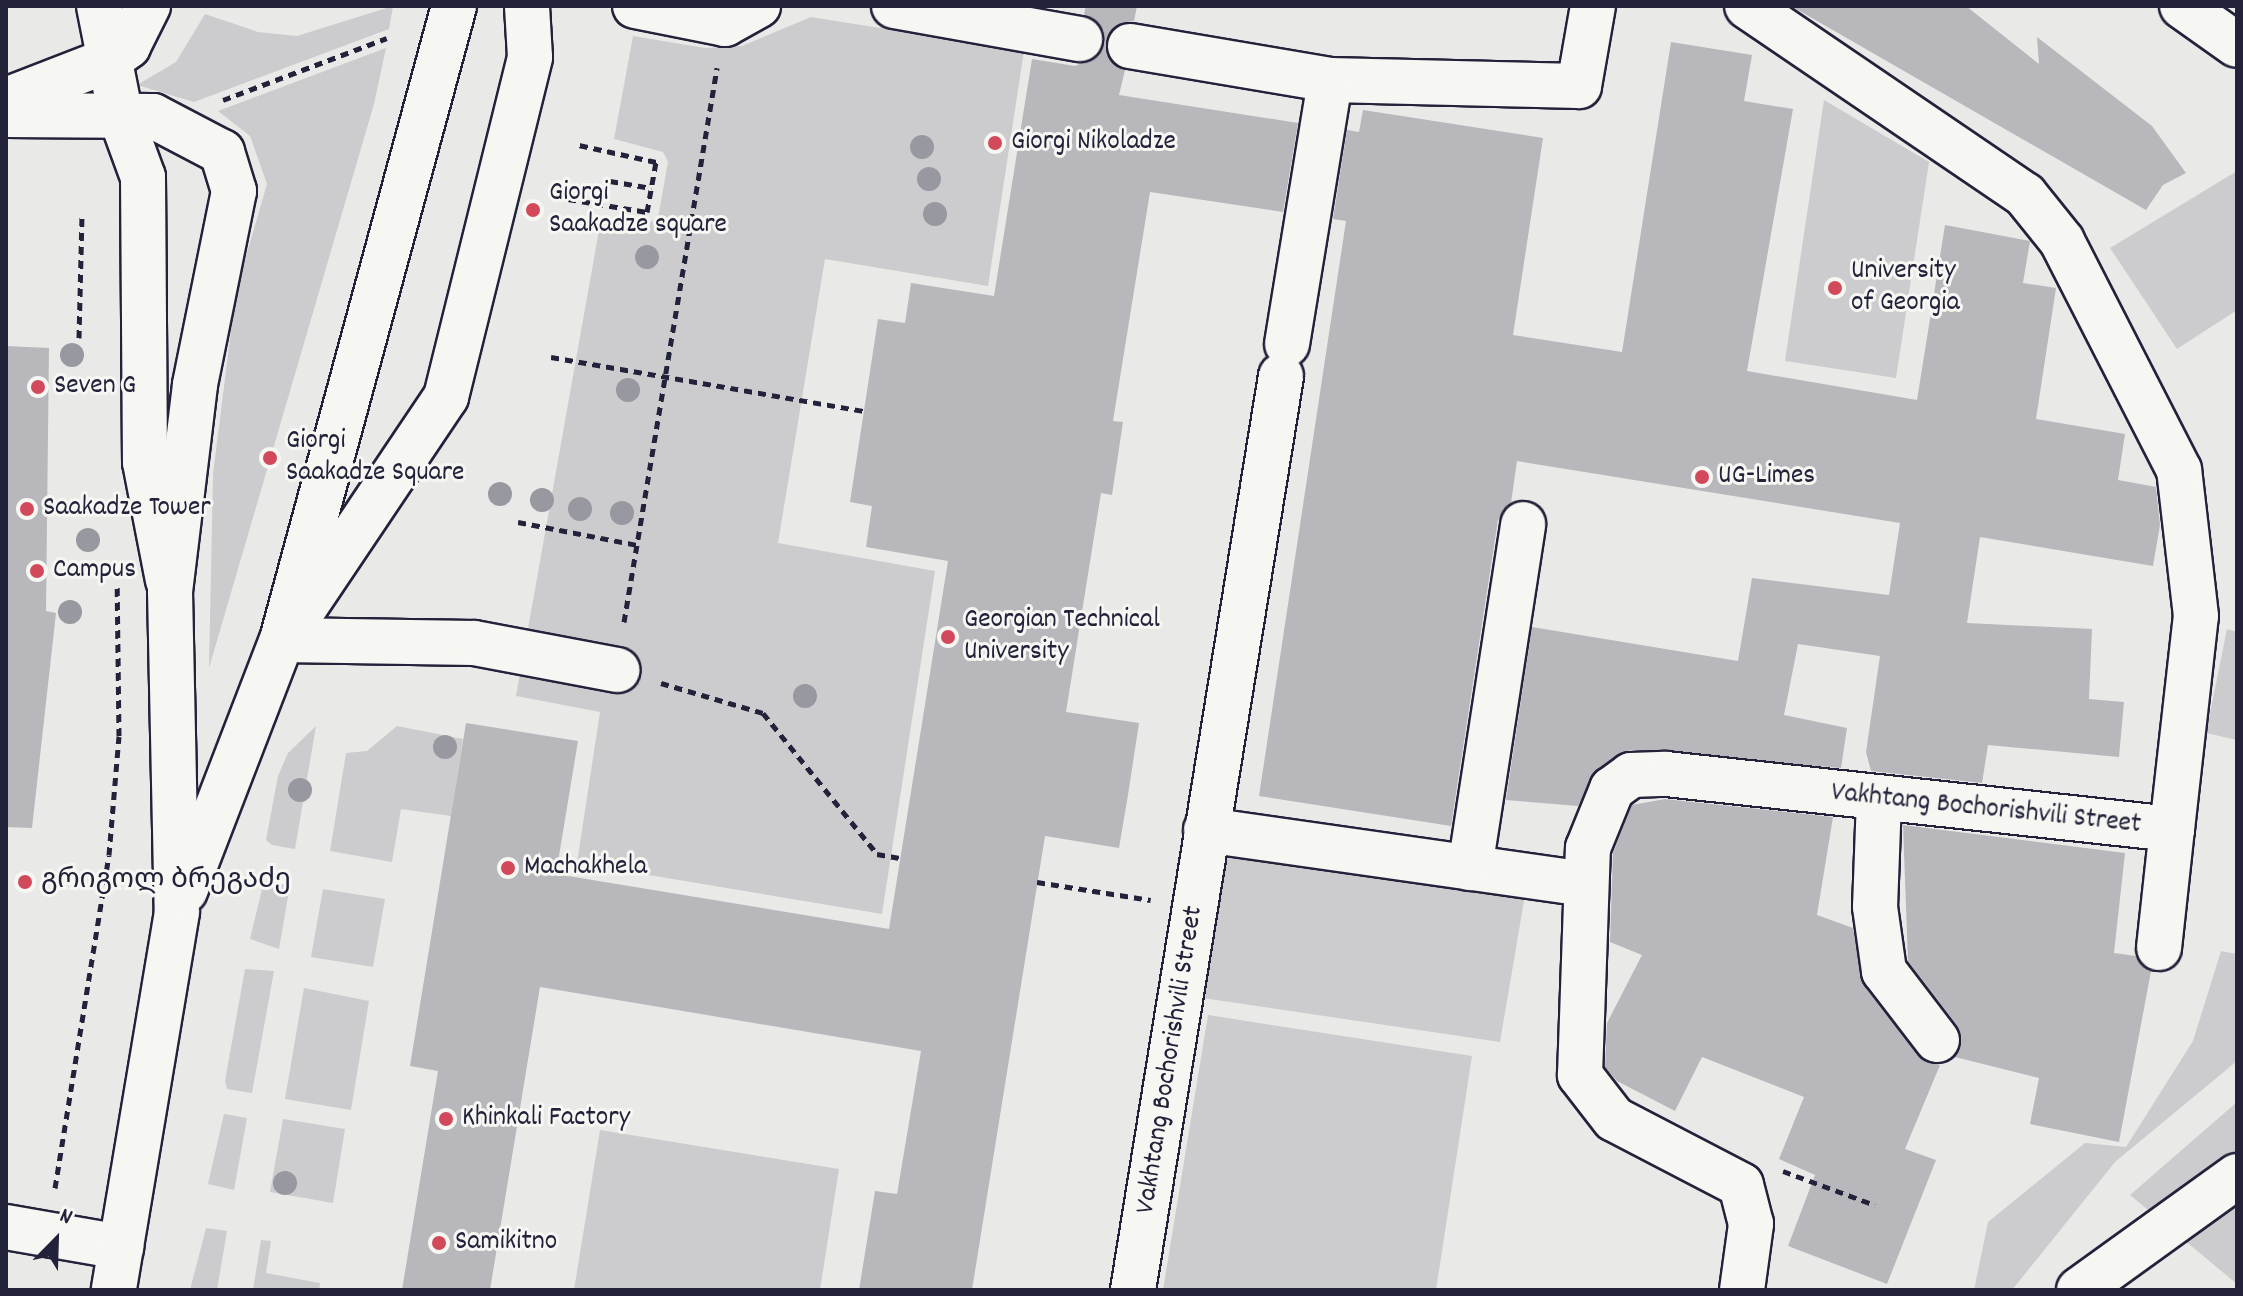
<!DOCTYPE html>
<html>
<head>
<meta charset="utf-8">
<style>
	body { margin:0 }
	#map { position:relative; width:2243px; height:1296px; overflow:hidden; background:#e9e9e7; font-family:Dekko,"Noto Sans Georgian",sans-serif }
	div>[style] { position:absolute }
	.green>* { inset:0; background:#ccccce }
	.building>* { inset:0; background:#b8b8bc }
	.path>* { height:5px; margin-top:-2.5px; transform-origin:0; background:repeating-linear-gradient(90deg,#22223b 0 8px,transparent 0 14px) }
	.roads { filter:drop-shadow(2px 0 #22223b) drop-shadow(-2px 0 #22223b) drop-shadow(0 2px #22223b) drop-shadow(0 -2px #22223b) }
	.minor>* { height:44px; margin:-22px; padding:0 22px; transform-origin:22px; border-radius:22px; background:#f6f6f2 }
	.major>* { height:44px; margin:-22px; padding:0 22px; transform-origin:22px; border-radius:22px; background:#f6f6f2 }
	.trees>* { width:24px; height:24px; margin:-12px; border-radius:50%; background:#9898a1 }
	.dots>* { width:22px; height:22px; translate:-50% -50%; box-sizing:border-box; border:4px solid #f6f6f2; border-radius:50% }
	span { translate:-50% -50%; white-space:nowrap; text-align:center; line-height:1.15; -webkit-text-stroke:6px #f6f6f2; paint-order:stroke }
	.poi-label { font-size:28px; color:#22223b }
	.left { translate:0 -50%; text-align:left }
	.street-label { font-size:28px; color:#22223b }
	.frame { position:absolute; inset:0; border:8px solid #22223b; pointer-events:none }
	.north { position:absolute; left:16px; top:1200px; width:80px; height:80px; -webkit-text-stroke:6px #f6f6f2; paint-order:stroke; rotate:23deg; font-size:22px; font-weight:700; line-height:32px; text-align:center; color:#22223b }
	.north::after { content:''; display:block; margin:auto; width:28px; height:36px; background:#22223b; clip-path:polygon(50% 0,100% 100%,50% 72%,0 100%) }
</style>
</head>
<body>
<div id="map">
	<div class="green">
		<i style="clip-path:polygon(393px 6px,389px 29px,194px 102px,137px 85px,176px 62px,205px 14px,258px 32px,297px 36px)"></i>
		<i style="clip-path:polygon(811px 17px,1024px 51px,988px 286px,825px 259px,778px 543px,935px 571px,882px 914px,577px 863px,600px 712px,516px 696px,601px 219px,642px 226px,658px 218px,668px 162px,663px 152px,614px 139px,633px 36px,705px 48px,742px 46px)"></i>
		<i style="clip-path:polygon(386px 48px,374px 104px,209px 668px,213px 474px,236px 291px,267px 184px,250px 136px,218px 111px)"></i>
		<i style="clip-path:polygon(1824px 100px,1929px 162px,1896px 378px,1785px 361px)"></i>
		<i style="clip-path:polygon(2237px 171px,2237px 310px,2177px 349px,2110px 248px)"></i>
		<i style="clip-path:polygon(2227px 629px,2237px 632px,2237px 740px,2206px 733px)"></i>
		<i style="clip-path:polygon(316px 726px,295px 849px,272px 845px,266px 840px,278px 776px,288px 753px)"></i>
		<i style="clip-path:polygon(397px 726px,463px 739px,451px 816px,401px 809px,392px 862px,330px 851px,346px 753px,367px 751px)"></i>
		<i style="clip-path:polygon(1218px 848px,1525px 895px,1500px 1042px,1196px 997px)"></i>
		<i style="clip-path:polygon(264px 881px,290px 885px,279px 949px,250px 939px)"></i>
		<i style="clip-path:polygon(323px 889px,385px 899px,373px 967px,311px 957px)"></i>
		<i style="clip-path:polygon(2221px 951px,2237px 954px,2237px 1061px,2115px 1162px,2012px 1290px,1974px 1290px,1988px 1222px,2085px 1143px,2126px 1147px,2193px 1041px)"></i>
		<i style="clip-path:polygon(245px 969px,274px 971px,252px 1093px,227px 1089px,225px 1081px)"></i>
		<i style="clip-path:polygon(304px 988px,369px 1001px,351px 1110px,285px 1099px)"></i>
		<i style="clip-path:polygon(1208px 1015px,1472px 1056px,1436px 1290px,1163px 1290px)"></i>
		<i style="clip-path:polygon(2237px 1102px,2237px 1284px,2130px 1195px)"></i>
		<i style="clip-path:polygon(224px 1114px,247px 1118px,234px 1190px,208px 1184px)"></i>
		<i style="clip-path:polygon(283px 1119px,345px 1129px,333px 1203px,270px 1192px)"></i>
		<i style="clip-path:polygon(600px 1130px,839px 1169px,820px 1290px,574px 1290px)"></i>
		<i style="clip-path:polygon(206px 1228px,227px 1231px,217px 1290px,190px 1290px)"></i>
		<i style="clip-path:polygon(261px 1240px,271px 1241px,266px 1273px,320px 1283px,319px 1290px,253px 1290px)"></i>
	</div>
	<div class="building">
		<i style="clip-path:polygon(1086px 6px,1137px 6px,1134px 21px,1121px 23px,1106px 41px,1107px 55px,1125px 70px,1119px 95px,1298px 123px,1283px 212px,1150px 192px,1113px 421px,1123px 422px,1112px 495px,1101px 493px,1066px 712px,1139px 723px,1128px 795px,1119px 848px,1045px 836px,972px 1290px,859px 1290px,875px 1191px,897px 1194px,921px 1051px,540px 987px,490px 1290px,402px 1290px,438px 1071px,410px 1066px,466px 723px,578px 741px,556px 874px,889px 929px,948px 561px,866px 547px,872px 506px,850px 502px,878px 319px,905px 323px,911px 283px,994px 296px,1032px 59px,1075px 66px,1099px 56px,1104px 31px,1084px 14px)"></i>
		<i style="clip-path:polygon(1791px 6px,1966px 6px,2039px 64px,2037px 37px,2152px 126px,2186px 173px,2163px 185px,2146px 210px)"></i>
		<i style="clip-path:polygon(1671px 42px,1752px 55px,1744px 101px,1793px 109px,1747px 371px,1917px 400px,1945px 225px,2030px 241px,2023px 283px,2056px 288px,2036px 419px,2125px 434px,2118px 480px,2156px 487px,2160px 525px,2153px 566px,1980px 537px,1967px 623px,2092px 629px,2089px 699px,2124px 702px,2119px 757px,1988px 745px,1982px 783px,1871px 771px,1866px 752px,1880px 656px,1798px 644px,1784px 715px,1847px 728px,1841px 768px,1630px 750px,1597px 769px,1578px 806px,1506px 800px,1532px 627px,1738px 661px,1752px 578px,1889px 595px,1900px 523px,1517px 461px,1511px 503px,1498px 520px,1451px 826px,1259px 796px,1346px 221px,1333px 219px,1347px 130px,1359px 132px,1363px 110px,1543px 138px,1513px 335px,1622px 352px)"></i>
		<i style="clip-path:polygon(6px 346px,49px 348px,46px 611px,56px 613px,32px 828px,6px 827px)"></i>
		<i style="clip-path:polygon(1665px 799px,1833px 817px,1817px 915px,1853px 928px,1864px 986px,1917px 1055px,1940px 1065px,1905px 1149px,1936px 1160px,1887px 1284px,1788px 1246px,1815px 1175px,1779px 1159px,1804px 1097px,1702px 1057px,1675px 1111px,1617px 1081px,1605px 1067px,1607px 1023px,1642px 955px,1610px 942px,1613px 853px,1632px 805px)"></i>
		<i style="clip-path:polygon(1903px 825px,2125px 853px,2114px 953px,2136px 956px,2151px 971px,2119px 1142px,2030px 1124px,2039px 1078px,1955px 1057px,1957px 1025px,1908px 961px)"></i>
	</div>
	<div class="path">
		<i style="left:223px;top:100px;width:175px;rotate:-20.7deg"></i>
		<i style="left:610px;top:181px;width:42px;rotate:9.7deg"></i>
		<i style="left:568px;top:199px;width:80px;rotate:9.3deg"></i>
		<i style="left:647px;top:212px;width:51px;rotate:-79.8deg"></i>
		<i style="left:656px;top:162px;width:79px;rotate:-167.6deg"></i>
		<i style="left:79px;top:338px;width:121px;rotate:-88.6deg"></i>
		<i style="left:551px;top:357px;width:318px;rotate:9.8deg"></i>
		<i style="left:518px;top:522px;width:121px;rotate:10.9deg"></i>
		<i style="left:624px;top:622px;width:562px;rotate:-80.47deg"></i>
		<i style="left:661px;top:683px;width:106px;rotate:16.4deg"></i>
		<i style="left:763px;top:713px;width:181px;rotate:51deg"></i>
		<i style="left:877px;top:854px;width:23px;rotate:10deg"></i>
		<i style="left:1037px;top:882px;width:115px;rotate:9deg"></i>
		<i style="left:1783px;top:1171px;width:98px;rotate:20.3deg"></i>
		<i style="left:55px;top:1188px;width:337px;rotate:-80.8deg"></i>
		<i style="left:109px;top:855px;width:119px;rotate:-85.2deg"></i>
		<i style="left:119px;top:736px;width:153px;rotate:-90.7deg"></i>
	</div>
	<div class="roads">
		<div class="minor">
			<i style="left:99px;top:6px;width:113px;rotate:78.8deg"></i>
			<i style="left:121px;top:117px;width:64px;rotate:69.9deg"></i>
			<i style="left:143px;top:177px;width:285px;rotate:89.6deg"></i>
			<i style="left:145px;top:462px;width:120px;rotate:79deg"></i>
			<i style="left:635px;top:6px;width:92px;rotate:11.3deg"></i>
			<i style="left:725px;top:24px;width:38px;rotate:-29deg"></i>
			<i style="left:894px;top:6px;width:189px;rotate:10.1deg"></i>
			<i style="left:1130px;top:46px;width:203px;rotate:9.6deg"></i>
			<i style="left:1330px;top:80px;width:249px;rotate:1.4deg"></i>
			<i style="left:1579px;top:86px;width:81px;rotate:-80.1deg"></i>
			<i style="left:1287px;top:344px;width:267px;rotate:-80.7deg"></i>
			<i style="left:286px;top:635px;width:287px;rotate:-56.1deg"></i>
			<i style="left:446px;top:397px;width:350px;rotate:-76.1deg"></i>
			<i style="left:530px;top:57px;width:51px;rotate:-93.4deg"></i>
			<i style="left:282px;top:640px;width:192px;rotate:0.9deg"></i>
			<i style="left:474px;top:643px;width:146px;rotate:10.7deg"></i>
			<i style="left:1879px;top:799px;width:108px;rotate:92.1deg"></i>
			<i style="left:1875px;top:907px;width:65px;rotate:82deg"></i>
			<i style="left:1884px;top:971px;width:87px;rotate:52.5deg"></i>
			<i style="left:1206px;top:830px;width:382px;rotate:8.1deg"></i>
			<i style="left:1470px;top:868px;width:348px;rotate:-81.2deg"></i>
			<i style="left:2159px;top:948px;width:120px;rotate:-83.8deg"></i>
			<i style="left:6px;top:1227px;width:117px;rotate:9.9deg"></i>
			<i style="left:1133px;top:1290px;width:926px;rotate:-80.8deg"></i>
			<i style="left:1742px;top:1290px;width:67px;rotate:-82.2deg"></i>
			<i style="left:1751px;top:1224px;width:40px;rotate:-104.4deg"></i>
			<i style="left:1741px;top:1185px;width:143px;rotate:-152.5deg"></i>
			<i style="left:1614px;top:1119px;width:56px;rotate:-127.7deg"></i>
			<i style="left:1580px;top:1075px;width:227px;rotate:-88deg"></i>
			<i style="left:1588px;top:848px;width:64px;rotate:-67.9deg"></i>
			<i style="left:1612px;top:789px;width:24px;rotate:-36deg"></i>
			<i style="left:1631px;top:775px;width:35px;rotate:-2deg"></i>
			<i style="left:1666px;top:774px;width:509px;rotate:6.2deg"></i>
			<i style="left:2172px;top:829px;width:214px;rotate:-83.6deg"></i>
			<i style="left:2196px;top:616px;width:147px;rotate:-96.6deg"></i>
			<i style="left:2179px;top:470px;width:257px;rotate:-117.1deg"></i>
			<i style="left:2062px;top:241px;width:59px;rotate:-128.8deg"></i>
			<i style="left:2025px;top:195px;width:336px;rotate:-145.8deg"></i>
			<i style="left:2079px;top:1290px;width:195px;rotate:-35.8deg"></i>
		</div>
		<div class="major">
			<i style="left:2182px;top:6px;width:67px;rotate:35.3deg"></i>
			<i style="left:6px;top:100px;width:110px;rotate:-21.2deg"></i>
			<i style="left:109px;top:60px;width:24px;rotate:-36deg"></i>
			<i style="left:128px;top:46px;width:45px;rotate:-63.4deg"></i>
			<i style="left:6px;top:115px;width:147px;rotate:0.4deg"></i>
			<i style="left:153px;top:116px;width:78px;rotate:27.6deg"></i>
			<i style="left:222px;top:152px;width:41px;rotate:72.9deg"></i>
			<i style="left:234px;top:191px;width:198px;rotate:101.4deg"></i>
			<i style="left:195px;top:385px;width:208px;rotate:96.9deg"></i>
			<i style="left:170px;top:591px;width:321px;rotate:88.8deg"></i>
			<i style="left:177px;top:912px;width:383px;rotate:99.5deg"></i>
			<i style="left:185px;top:891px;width:269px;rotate:-68.9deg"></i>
			<i style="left:282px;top:640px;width:657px;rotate:-74.82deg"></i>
		</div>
	</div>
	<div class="trees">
		<i style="left:922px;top:147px"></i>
		<i style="left:929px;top:179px"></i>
		<i style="left:935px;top:214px"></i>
		<i style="left:647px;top:257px"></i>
		<i style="left:72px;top:355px"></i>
		<i style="left:628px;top:390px"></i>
		<i style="left:500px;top:494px"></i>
		<i style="left:542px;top:500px"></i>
		<i style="left:580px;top:509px"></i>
		<i style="left:622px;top:513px"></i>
		<i style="left:88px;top:540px"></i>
		<i style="left:70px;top:612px"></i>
		<i style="left:805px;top:696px"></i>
		<i style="left:445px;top:747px"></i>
		<i style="left:300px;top:790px"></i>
		<i style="left:285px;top:1183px"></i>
	</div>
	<div class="dots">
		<i style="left:995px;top:143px;background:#d1495b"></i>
		<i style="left:533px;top:210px;background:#d1495b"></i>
		<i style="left:1835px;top:288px;background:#d1495b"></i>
		<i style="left:38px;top:387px;background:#d1495b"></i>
		<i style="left:270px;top:458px;background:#d1495b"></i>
		<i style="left:1702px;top:477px;background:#d1495b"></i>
		<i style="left:27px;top:509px;background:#d1495b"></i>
		<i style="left:37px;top:571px;background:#d1495b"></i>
		<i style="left:948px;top:637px;background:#d1495b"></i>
		<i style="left:508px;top:868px;background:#d1495b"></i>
		<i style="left:25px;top:882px;background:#d1495b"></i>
		<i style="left:446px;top:1119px;background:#d1495b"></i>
		<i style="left:439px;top:1243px;background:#d1495b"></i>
	</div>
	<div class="poi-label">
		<span class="left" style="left:1011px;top:143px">Giorgi Nikoladze</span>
		<span class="left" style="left:549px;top:210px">Giorgi<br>Saakadze square</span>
		<span class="left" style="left:1851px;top:288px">University<br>of Georgia</span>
		<span class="left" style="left:54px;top:387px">Seven G</span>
		<span class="left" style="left:286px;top:458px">Giorgi<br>Saakadze Square</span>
		<span class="left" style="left:1718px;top:477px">UG-Limes</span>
		<span class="left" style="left:43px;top:509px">Saakadze Tower</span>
		<span class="left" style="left:53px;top:571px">Campus</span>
		<span class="left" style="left:964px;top:637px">Georgian Technical<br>University</span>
		<span class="left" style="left:524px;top:868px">Machakhela</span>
		<span class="left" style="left:41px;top:882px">გრიგოლ ბრეგაძე</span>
		<span class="left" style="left:462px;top:1119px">Khinkali Factory</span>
		<span class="left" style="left:455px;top:1243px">Samikitno</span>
	</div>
	<div class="street-label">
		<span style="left:1986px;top:810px;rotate:6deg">Vakhtang Bochorishvili Street</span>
		<span style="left:1171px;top:1060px;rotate:-81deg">Vakhtang Bochorishvili Street</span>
	</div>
	<div class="frame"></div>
	<div class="north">N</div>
</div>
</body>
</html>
